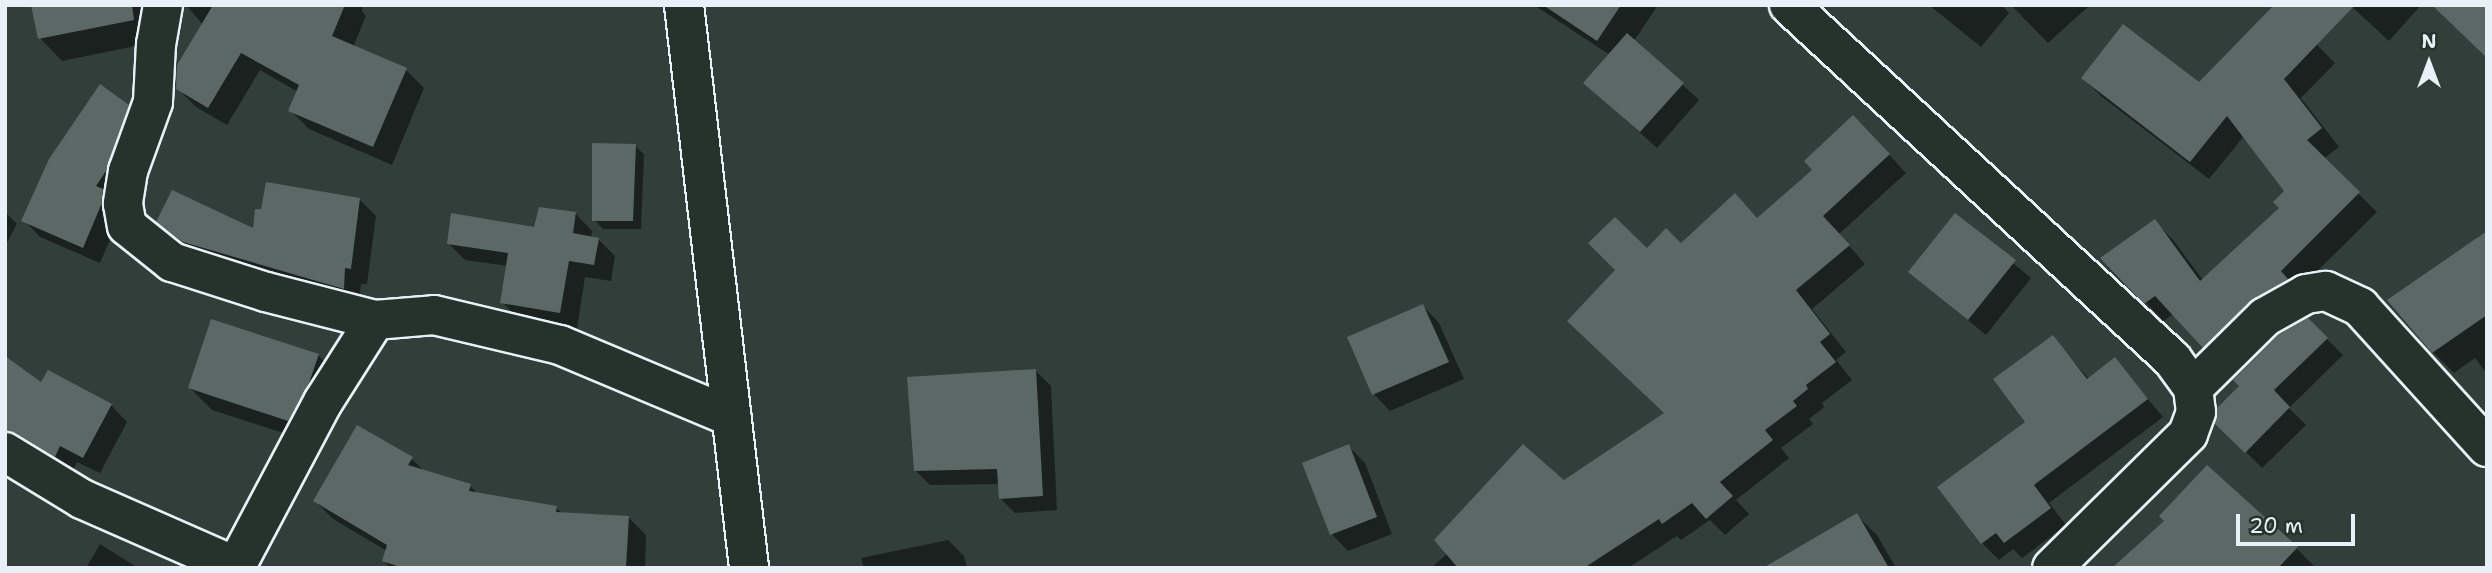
<!DOCTYPE html>
<html>
<head>
<meta charset="utf-8">
<style>
	body { margin:0 }
	#map { position:relative; width:2492px; height:573px; overflow:hidden; background:#323e39; font-family:"Shantell Sans",sans-serif }
	div>[style] { position:absolute }
	.shadow>* { inset:0; background:#0007 }
	.building>* { inset:0; background:#5c6865 }
	.roads { filter:drop-shadow(2px 0 #e8f1f8) drop-shadow(-2px 0 #e8f1f8) drop-shadow(0 2px #e8f1f8) drop-shadow(0 -2px #e8f1f8) }
	.street>* { height:38px; margin:-19px; padding:0 19px; transform-origin:19px; border-radius:19px; background:#26332d }
	.secondary>* { height:38px; margin:-19px; padding:0 19px; transform-origin:19px; border-radius:19px; background:#26332d }
	span { translate:-50% -50%; white-space:nowrap; text-align:center; line-height:1.15; -webkit-text-stroke:6px #26332d; paint-order:stroke }
	.frame { position:absolute; inset:0; border:7px solid #e8f1f8; pointer-events:none }
	.north { position:absolute; left:2394px; top:28px; width:70px; height:70px; -webkit-text-stroke:5px #26332d; paint-order:stroke; rotate:0deg; font-size:19px; font-weight:700; line-height:28px; text-align:center; color:#e8f1f8 }
	.north::after { content:''; display:block; margin:auto; width:24px; height:32px; background:#e8f1f8; clip-path:polygon(50% 0,100% 100%,50% 72%,0 100%) }
	.scale { position:absolute; left:2236px; top:514px; width:119px; height:32px; box-sizing:border-box; border:4px solid #e8f1f8; border-top:0; padding-left:9px; font-size:21px; line-height:24px; white-space:nowrap; color:#e8f1f8; -webkit-text-stroke:5px #26332d; paint-order:stroke }
</style>
</head>
<body>
<div id="map">
	<div class="shadow">
		<i style="clip-path:polygon(33px 5px,155px 5px,160px 41px,62px 61px,40px 38px)"></i>
		<i style="clip-path:polygon(186px 5px,363px 5px,362px 11px,366px 16px,353px 47px,406px 70px,424px 88px,392px 165px,309px 129px,290px 110px,298px 92px,260px 70px,227px 125px,196px 107px,177px 88px,203px 25px)"></i>
		<i style="clip-path:polygon(1534px 5px,1658px 5px,1634px 41px,1699px 100px,1657px 148px,1585px 83px,1610px 55px)"></i>
		<i style="clip-path:polygon(1929px 5px,2001px 5px,2009px 13px,1981px 47px)"></i>
		<i style="clip-path:polygon(2011px 5px,2090px 5px,2048px 43px)"></i>
		<i style="clip-path:polygon(2277px 5px,2335px 63px,2301px 98px,2339px 147px,2323px 159px,2377px 212px,2222px 365px,2173px 314px,2164px 321px,2103px 259px,2155px 222px,2173px 240px,2203px 280px,2282px 208px,2286px 191px,2244px 136px,2209px 179px,2101px 96px,2083px 78px,2200px 85px)"></i>
		<i style="clip-path:polygon(2350px 5px,2421px 5px,2389px 41px)"></i>
		<i style="clip-path:polygon(128px 106px,145px 123px,117px 223px,100px 263px,40px 237px,24px 220px)"></i>
		<i style="clip-path:polygon(1871px 135px,1906px 173px,1839px 234px,1865px 264px,1812px 309px,1846px 352px,1836px 360px,1852px 380px,1822px 403px,1824px 407px,1809px 419px,1813px 424px,1781px 448px,1789px 458px,1736px 500px,1749px 514px,1725px 535px,1710px 520px,1681px 540px,1677px 536px,1628px 568px,1431px 568px,1448px 553px,1564px 483px,1666px 414px,1647px 251px,1681px 245px,1758px 219px)"></i>
		<i style="clip-path:polygon(635px 146px,644px 154px,641px 229px,603px 229px,594px 220px)"></i>
		<i style="clip-path:polygon(359px 199px,376px 216px,367px 284px,361px 284px,359px 305px,201px 258px,159px 221px,254px 230px)"></i>
		<i style="clip-path:polygon(5px 212px,17px 224px,5px 246px)"></i>
		<i style="clip-path:polygon(576px 214px,592px 231px,591px 238px,598px 239px,615px 256px,611px 281px,585px 277px,577px 329px,519px 319px,502px 302px,508px 266px,465px 260px,448px 243px,535px 229px)"></i>
		<i style="clip-path:polygon(1955px 215px,2031px 278px,1986px 335px,1910px 272px)"></i>
		<i style="clip-path:polygon(2487px 233px,2487px 374px,2475px 358px,2454px 373px,2433px 352px)"></i>
		<i style="clip-path:polygon(1423px 306px,1439px 323px,1464px 379px,1390px 411px,1374px 394px)"></i>
		<i style="clip-path:polygon(2308px 320px,2343px 355px,2289px 408px,2306px 425px,2262px 468px,2217px 423px)"></i>
		<i style="clip-path:polygon(2052px 337px,2089px 379px,2115px 360px,2163px 417px,2049px 503px,2066px 525px,2022px 558px,2013px 549px,1999px 560px,1982px 543px,2027px 422px)"></i>
		<i style="clip-path:polygon(318px 355px,340px 378px,311px 442px,212px 410px,190px 388px)"></i>
		<i style="clip-path:polygon(5px 358px,42px 384px,111px 405px,127px 422px,100px 473px,77px 462px,72px 472px,5px 447px)"></i>
		<i style="clip-path:polygon(1036px 371px,1051px 386px,1057px 510px,1015px 513px,1000px 498px,1000px 484px,930px 485px,915px 470px)"></i>
		<i style="clip-path:polygon(1348px 446px,1365px 463px,1392px 534px,1348px 551px,1332px 534px)"></i>
		<i style="clip-path:polygon(412px 459px,425px 472px,470px 486px,479px 495px,556px 508px,563px 514px,628px 517px,646px 535px,645px 568px,391px 568px,384px 561px,387px 551px,333px 519px,315px 501px)"></i>
		<i style="clip-path:polygon(1856px 515px,1877px 535px,1896px 568px,1766px 568px)"></i>
		<i style="clip-path:polygon(948px 540px,964px 556px,967px 568px,864px 568px,861px 558px)"></i>
		<i style="clip-path:polygon(100px 544px,138px 568px,86px 568px)"></i>
		<i style="clip-path:polygon(2296px 548px,2316px 568px,2115px 568px)"></i>
	</div>
	<div class="building">
		<i style="clip-path:polygon(31px 5px,132px 5px,134px 20px,38px 39px)"></i>
		<i style="clip-path:polygon(213px 5px,345px 5px,332px 36px,407px 68px,373px 147px,288px 111px,299px 85px,241px 53px,208px 108px,176px 89px,177px 65px)"></i>
		<i style="clip-path:polygon(1543px 5px,1621px 5px,1597px 41px)"></i>
		<i style="clip-path:polygon(2274px 5px,2355px 5px,2284px 79px,2322px 128px,2307px 140px,2360px 192px,2281px 271px,2288px 279px,2250px 301px,2203px 348px,2155px 296px,2144px 304px,2100px 258px,2155px 219px,2200px 281px,2279px 208px,2273px 202px,2284px 191px,2227px 116px,2190px 162px,2081px 78px,2123px 24px,2199px 82px)"></i>
		<i style="clip-path:polygon(2432px 5px,2487px 5px,2487px 58px)"></i>
		<i style="clip-path:polygon(1627px 33px,1684px 83px,1640px 132px,1583px 83px)"></i>
		<i style="clip-path:polygon(100px 84px,129px 105px,106px 171px,96px 186px,103px 189px,101px 205px,83px 248px,21px 221px,49px 159px)"></i>
		<i style="clip-path:polygon(1853px 115px,1890px 154px,1823px 216px,1850px 245px,1796px 290px,1830px 334px,1820px 342px,1836px 362px,1806px 385px,1808px 389px,1793px 401px,1797px 406px,1765px 430px,1773px 440px,1720px 482px,1733px 496px,1706px 519px,1692px 503px,1662px 524px,1659px 519px,1584px 568px,1458px 568px,1434px 540px,1523px 444px,1564px 480px,1664px 413px,1567px 321px,1615px 270px,1588px 243px,1615px 217px,1647px 248px,1666px 228px,1681px 243px,1735px 193px,1757px 218px,1812px 170px,1804px 161px)"></i>
		<i style="clip-path:polygon(592px 143px,636px 144px,633px 221px,592px 221px)"></i>
		<i style="clip-path:polygon(266px 182px,360px 198px,351px 269px,345px 268px,344px 289px,183px 242px,156px 222px,172px 190px,253px 228px,255px 209px,261px 209px)"></i>
		<i style="clip-path:polygon(539px 207px,576px 212px,573px 233px,599px 238px,594px 265px,569px 261px,560px 313px,500px 303px,508px 253px,447px 244px,451px 213px,534px 227px)"></i>
		<i style="clip-path:polygon(1955px 213px,2016px 260px,1968px 320px,1908px 272px)"></i>
		<i style="clip-path:polygon(2487px 231px,2487px 315px,2432px 353px,2387px 300px)"></i>
		<i style="clip-path:polygon(1423px 304px,1449px 362px,1372px 395px,1347px 337px)"></i>
		<i style="clip-path:polygon(2308px 318px,2328px 338px,2274px 390px,2290px 407px,2245px 453px,2215px 424px,2217px 408px,2239px 386px,2233px 380px,2278px 335px)"></i>
		<i style="clip-path:polygon(211px 319px,319px 354px,309px 383px,288px 421px,188px 388px)"></i>
		<i style="clip-path:polygon(2053px 335px,2087px 379px,2115px 357px,2148px 399px,2034px 485px,2051px 508px,2004px 543px,1996px 533px,1981px 544px,1937px 487px,2025px 422px,1993px 379px)"></i>
		<i style="clip-path:polygon(5px 356px,41px 382px,48px 370px,112px 404px,83px 458px,60px 446px,55px 457px,16px 433px,5px 430px)"></i>
		<i style="clip-path:polygon(1036px 369px,1043px 496px,999px 499px,997px 469px,914px 471px,907px 377px)"></i>
		<i style="clip-path:polygon(357px 425px,413px 457px,408px 465px,471px 484px,469px 491px,557px 506px,556px 512px,629px 516px,626px 568px,403px 568px,382px 561px,387px 545px,313px 501px)"></i>
		<i style="clip-path:polygon(1349px 444px,1377px 517px,1330px 535px,1302px 463px)"></i>
		<i style="clip-path:polygon(2207px 465px,2298px 547px,2278px 568px,2112px 568px,2164px 521px,2159px 516px)"></i>
		<i style="clip-path:polygon(1857px 513px,1889px 568px,1763px 568px)"></i>
	</div>
	<div class="roads">
		<div class="street">
			<i style="left:163px;top:5px;width:40px;rotate:100deg"></i>
			<i style="left:156px;top:44px;width:58px;rotate:93deg"></i>
			<i style="left:153px;top:102px;width:73px;rotate:109.9deg"></i>
			<i style="left:128px;top:171px;width:33px;rotate:99deg"></i>
			<i style="left:123px;top:204px;width:22px;rotate:80deg"></i>
			<i style="left:127px;top:226px;width:58px;rotate:38.7deg"></i>
			<i style="left:172px;top:262px;width:99px;rotate:17.7deg"></i>
			<i style="left:266px;top:292px;width:113px;rotate:14.4deg"></i>
			<i style="left:1789px;top:5px;width:522px;rotate:42.75deg"></i>
			<i style="left:2172px;top:359px;width:36px;rotate:54deg"></i>
			<i style="left:2193px;top:388px;width:24px;rotate:83deg"></i>
			<i style="left:2196px;top:412px;width:23px;rotate:110deg"></i>
			<i style="left:2188px;top:434px;width:191px;rotate:135.4deg"></i>
			<i style="left:2193px;top:388px;width:101px;rotate:-44.6deg"></i>
			<i style="left:2265px;top:317px;width:47px;rotate:-29.3deg"></i>
			<i style="left:2306px;top:294px;width:20px;rotate:-9deg"></i>
			<i style="left:2326px;top:291px;width:38px;rotate:25deg"></i>
			<i style="left:2360px;top:307px;width:189px;rotate:47.8deg"></i>
			<i style="left:5px;top:452px;width:90px;rotate:31.4deg"></i>
			<i style="left:82px;top:499px;width:171px;rotate:23.7deg"></i>
			<i style="left:235px;top:568px;width:188px;rotate:-62.1deg"></i>
			<i style="left:323px;top:402px;width:97px;rotate:-57.6deg"></i>
			<i style="left:375px;top:320px;width:59px;rotate:-4.8deg"></i>
			<i style="left:434px;top:315px;width:130px;rotate:13.4deg"></i>
			<i style="left:560px;top:345px;width:186px;rotate:22.8deg"></i>
		</div>
		<div class="secondary">
			<i style="left:684px;top:5px;width:567px;rotate:83.41deg"></i>
		</div>
	</div>
	<div class="frame"></div>
	<div class="north">N</div>
	<div class="scale">20 m</div>
</div>
</body>
</html>
